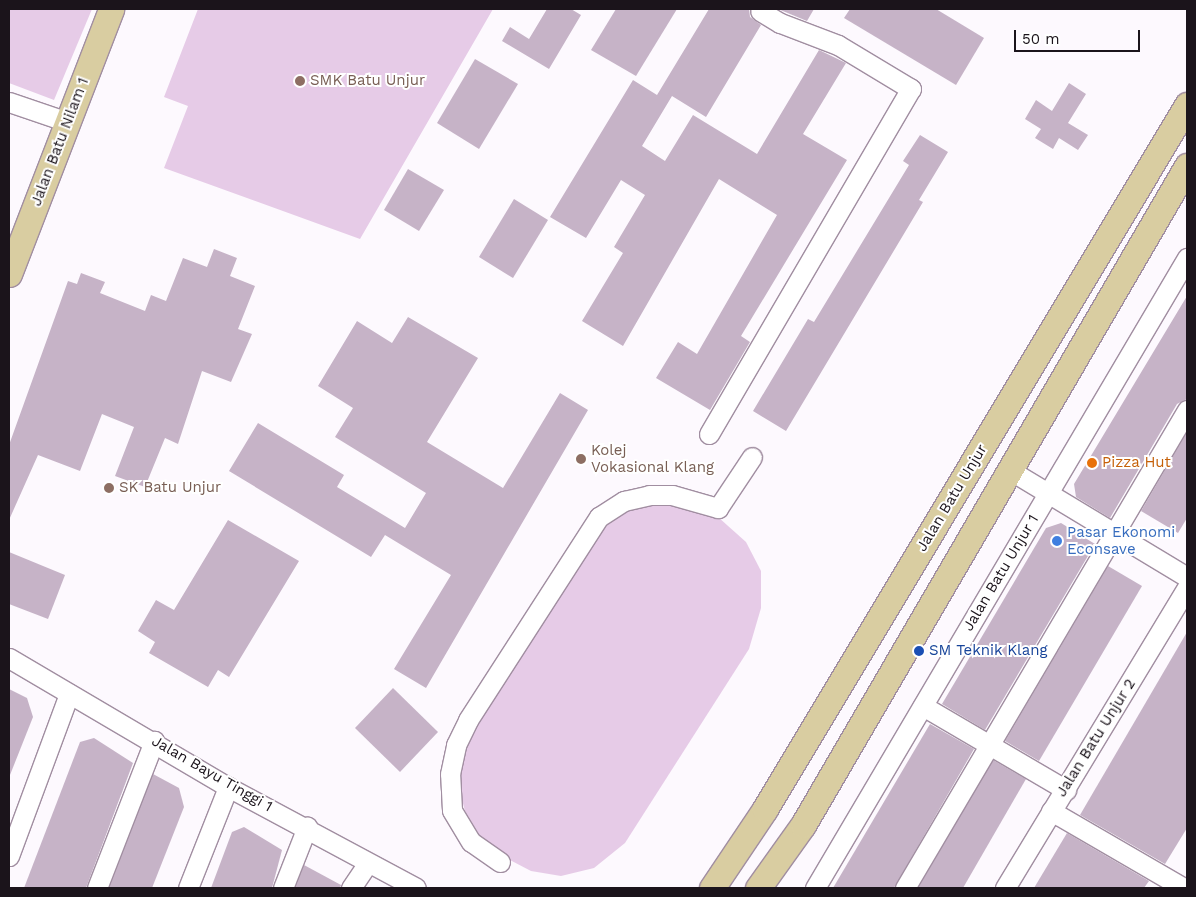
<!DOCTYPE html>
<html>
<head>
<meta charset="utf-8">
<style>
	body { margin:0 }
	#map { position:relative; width:1196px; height:897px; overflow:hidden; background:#fdf9fe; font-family:"Work Sans",sans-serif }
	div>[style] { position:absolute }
	.green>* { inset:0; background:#e6cbe7 }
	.building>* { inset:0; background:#c6b3c7 }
	.roads { filter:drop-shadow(1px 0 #a18ea1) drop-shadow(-1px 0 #a18ea1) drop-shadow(0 1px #a18ea1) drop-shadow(0 -1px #a18ea1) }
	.minor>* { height:19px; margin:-9.5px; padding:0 9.5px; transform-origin:9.5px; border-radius:9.5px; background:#fff }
	.major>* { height:25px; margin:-12.5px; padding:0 12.5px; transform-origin:12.5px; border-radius:12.5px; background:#d9cda1 }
	.dots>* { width:14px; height:14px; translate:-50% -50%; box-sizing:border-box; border:2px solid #fff; border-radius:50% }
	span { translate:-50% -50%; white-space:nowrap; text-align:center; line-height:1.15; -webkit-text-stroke:4px #fff; paint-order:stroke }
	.education-label { font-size:15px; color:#785e54 }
	.left { translate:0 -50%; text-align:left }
	.street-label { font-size:15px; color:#1b141b }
	.food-label { font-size:15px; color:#c56008 }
	.shop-label { font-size:15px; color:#366cbe }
	.transit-label { font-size:15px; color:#164399 }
	.frame { position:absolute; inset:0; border:10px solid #1b141b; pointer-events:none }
	.scale { position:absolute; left:1014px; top:30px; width:126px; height:22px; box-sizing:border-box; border:2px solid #1b141b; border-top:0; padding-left:6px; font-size:15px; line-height:18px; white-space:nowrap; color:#1b141b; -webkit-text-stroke:4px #fff; paint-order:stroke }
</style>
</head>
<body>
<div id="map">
	<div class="green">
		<i style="clip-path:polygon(9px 9px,92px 9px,54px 100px,9px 83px)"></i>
		<i style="clip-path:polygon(198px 9px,493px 9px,360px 239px,164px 168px,188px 106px,164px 97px)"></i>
		<i style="clip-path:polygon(642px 504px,683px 504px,718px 517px,746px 542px,761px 571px,761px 608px,749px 649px,625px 843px,594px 868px,561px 876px,531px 871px,502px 856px,480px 836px,465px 811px,457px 781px,464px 746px,587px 548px,611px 521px)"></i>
	</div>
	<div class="building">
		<i style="clip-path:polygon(547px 9px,571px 9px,581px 15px,549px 69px,502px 41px,510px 27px,529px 39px)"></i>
		<i style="clip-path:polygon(616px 9px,677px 9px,636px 76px,591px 50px)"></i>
		<i style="clip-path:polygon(709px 9px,749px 9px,750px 17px,761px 25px,706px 117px,672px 96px,642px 146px,665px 161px,693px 115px,757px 154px,819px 50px,846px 63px,803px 134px,847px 160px,741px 336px,750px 342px,710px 410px,656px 378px,678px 342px,697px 354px,777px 215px,719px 179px,623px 346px,582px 321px,623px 253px,614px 247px,645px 195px,621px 180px,586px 238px,550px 217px,633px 80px,657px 95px)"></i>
		<i style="clip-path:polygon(778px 9px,814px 9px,807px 21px)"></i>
		<i style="clip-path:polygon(850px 9px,936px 9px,984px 38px,956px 85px,844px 18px)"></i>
		<i style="clip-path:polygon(475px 59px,518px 84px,479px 149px,437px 123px)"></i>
		<i style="clip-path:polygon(1069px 83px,1086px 94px,1068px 123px,1088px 135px,1078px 150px,1059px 138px,1053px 149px,1035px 138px,1041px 129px,1025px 119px,1036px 100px,1052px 111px)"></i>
		<i style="clip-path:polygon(920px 135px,948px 152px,919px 200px,923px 202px,786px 431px,753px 411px,808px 319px,814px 322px,909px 165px,903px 161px)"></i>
		<i style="clip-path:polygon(408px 169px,444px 190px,419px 231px,384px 210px)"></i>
		<i style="clip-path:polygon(514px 199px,548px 220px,513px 278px,479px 257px)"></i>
		<i style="clip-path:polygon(214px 249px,237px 258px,230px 276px,255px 286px,238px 329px,252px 334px,231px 382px,202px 371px,178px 444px,165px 438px,145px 487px,115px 476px,134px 427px,102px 414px,80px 471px,38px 455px,9px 520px,9px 445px,68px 281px,77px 284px,81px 273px,105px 282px,100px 293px,145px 311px,151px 295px,166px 301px,183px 258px,207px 267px)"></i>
		<i style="clip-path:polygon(1187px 296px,1187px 399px,1177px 404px,1110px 518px,1076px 497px,1074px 484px)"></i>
		<i style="clip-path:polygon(408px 317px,478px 358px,427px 442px,503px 488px,560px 393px,588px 410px,426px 688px,394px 669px,451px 575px,385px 535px,371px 557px,229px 471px,258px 423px,344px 475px,337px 487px,405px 528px,426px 493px,335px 437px,353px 408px,318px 386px,357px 321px,392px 343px)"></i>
		<i style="clip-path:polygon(1187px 432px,1187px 518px,1178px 533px,1141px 511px)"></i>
		<i style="clip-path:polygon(228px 520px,299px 561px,229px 677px,218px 670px,208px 687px,149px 653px,155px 642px,138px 631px,156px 600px,174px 610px)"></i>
		<i style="clip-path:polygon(1061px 523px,1095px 544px,985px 730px,942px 704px,1046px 528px)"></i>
		<i style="clip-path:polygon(9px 552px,65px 575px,48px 619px,9px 604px)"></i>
		<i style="clip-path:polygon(1108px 566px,1142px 586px,1039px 761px,1005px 741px)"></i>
		<i style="clip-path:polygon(1187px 632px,1187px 828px,1165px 864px,1080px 815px)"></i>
		<i style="clip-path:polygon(393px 688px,438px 732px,400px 772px,355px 728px)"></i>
		<i style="clip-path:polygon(9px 689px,27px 698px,33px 717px,10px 775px)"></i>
		<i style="clip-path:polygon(930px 724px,974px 749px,894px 888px,833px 888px)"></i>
		<i style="clip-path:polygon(94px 738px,133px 763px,86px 888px,24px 888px,80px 742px)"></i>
		<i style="clip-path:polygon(993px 760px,1026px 779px,963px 888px,918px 888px)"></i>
		<i style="clip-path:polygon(153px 774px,179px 788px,184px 807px,152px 888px,109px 888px)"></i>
		<i style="clip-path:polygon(244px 827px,282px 850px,272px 888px,211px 888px,232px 832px)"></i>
		<i style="clip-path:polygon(1067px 833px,1149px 881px,1144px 888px,1034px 888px)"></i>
		<i style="clip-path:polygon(304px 865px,341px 885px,340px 888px,295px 888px)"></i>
	</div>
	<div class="roads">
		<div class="minor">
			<i style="left:9px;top:102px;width:62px;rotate:18.7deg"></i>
			<i style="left:709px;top:434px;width:400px;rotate:-59.7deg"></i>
			<i style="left:911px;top:89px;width:85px;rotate:-148.9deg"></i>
			<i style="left:838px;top:45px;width:62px;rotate:-159.2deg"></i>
			<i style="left:780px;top:23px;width:23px;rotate:-149deg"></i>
			<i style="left:1008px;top:469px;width:209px;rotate:31.1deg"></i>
			<i style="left:9px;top:658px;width:254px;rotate:30.5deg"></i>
			<i style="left:228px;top:787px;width:213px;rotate:28.2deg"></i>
			<i style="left:923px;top:706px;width:166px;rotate:30.4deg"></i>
			<i style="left:1051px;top:811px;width:154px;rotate:30.1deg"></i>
			<i style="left:9px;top:856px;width:173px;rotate:-69.7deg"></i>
			<i style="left:500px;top:862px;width:35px;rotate:-145deg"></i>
			<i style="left:471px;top:842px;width:37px;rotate:-121deg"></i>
			<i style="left:452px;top:810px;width:36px;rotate:-93deg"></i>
			<i style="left:450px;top:774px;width:30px;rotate:-78deg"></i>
			<i style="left:456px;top:745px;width:28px;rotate:-64deg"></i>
			<i style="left:468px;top:720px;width:242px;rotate:-57.2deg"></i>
			<i style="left:599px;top:517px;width:30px;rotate:-33deg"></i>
			<i style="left:624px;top:501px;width:26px;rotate:-13deg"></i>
			<i style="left:649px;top:495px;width:23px"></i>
			<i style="left:672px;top:495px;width:48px;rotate:15.8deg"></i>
			<i style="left:718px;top:508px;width:61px;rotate:-56.3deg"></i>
			<i style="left:97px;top:888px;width:158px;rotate:-68.8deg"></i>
			<i style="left:188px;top:888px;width:109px;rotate:-68.4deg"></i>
			<i style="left:283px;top:888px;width:66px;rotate:-68.5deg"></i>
			<i style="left:351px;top:888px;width:29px;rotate:-56deg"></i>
			<i style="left:815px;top:888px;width:732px;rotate:-59.44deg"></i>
			<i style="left:905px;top:888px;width:555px;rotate:-59.46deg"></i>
			<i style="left:1005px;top:888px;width:351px;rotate:-58.8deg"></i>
		</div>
		<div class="major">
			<i style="left:9px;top:274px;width:284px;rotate:-68.9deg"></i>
			<i style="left:712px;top:888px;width:95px;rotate:-56.1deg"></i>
			<i style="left:765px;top:809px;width:821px;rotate:-59.06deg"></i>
			<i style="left:758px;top:888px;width:77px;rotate:-54.5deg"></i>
			<i style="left:803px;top:825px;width:763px;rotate:-59.77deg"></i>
		</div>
	</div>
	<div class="dots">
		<i style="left:300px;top:81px;background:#8d6e63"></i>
		<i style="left:581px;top:459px;background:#8d6e63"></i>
		<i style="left:1092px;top:463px;background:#e8710a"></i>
		<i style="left:109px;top:488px;background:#8d6e63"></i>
		<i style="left:1057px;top:541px;background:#3f7fe0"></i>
		<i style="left:919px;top:651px;background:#1a4fb4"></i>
	</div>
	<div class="education-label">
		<span class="left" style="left:310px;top:81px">SMK Batu Unjur</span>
		<span class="left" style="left:591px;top:459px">Kolej<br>Vokasional Klang</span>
		<span class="left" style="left:119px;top:488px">SK Batu Unjur</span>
	</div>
	<div class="street-label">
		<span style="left:60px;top:142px;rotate:-69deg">Jalan Batu Nilam 1</span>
		<span style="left:952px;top:498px;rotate:-59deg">Jalan Batu Unjur</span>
		<span style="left:1001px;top:573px;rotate:-59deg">Jalan Batu Unjur 1</span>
		<span style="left:1096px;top:738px;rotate:-58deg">Jalan Batu Unjur 2</span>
		<span style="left:212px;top:774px;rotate:30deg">Jalan Bayu Tinggi 1</span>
	</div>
	<div class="food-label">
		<span class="left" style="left:1102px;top:463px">Pizza Hut</span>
	</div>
	<div class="shop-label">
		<span class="left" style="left:1067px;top:541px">Pasar Ekonomi<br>Econsave</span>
	</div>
	<div class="transit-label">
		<span class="left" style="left:929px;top:651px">SM Teknik Klang</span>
	</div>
	<div class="frame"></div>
	<div class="scale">50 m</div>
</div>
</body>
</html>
